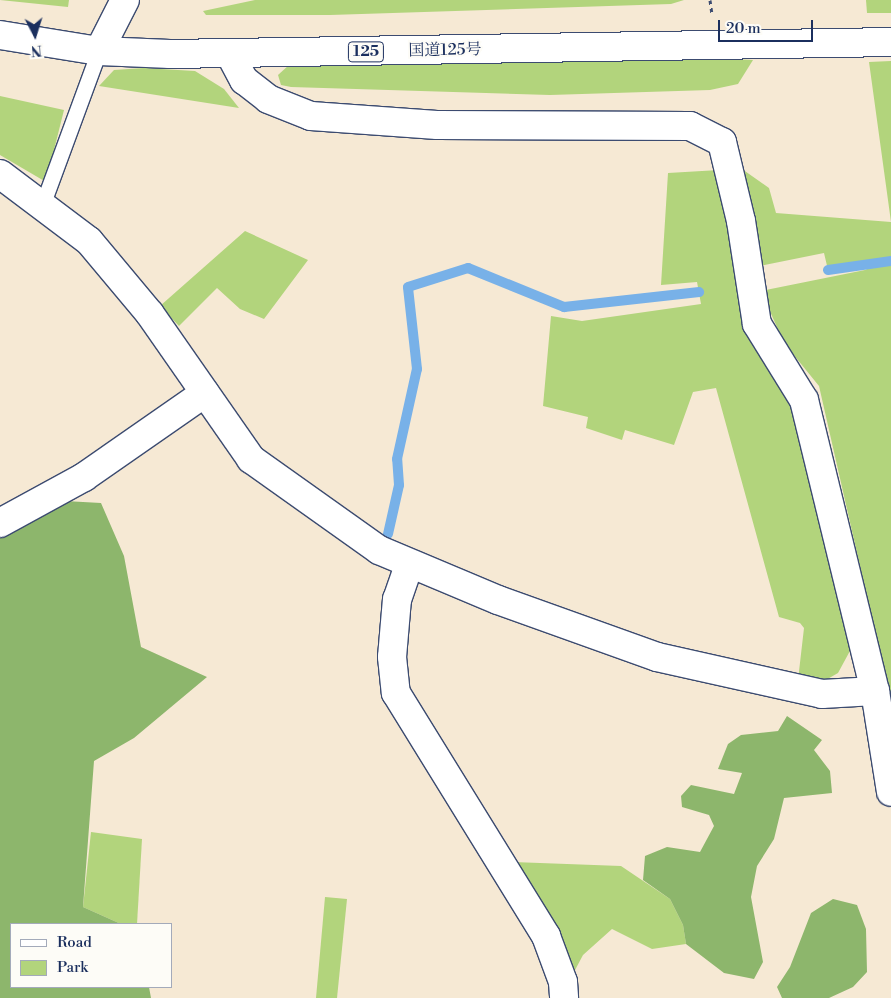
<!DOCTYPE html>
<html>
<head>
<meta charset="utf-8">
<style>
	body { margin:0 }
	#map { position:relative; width:891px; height:998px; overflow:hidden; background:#f6e9d4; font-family:"Libre Bodoni","Noto Serif JP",serif }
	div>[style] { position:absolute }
	.green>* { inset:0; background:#b2d47c }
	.forest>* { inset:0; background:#8db66c }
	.stream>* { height:10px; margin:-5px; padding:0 5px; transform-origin:5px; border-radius:5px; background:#78b1e8 }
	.path>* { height:3px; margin-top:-1.5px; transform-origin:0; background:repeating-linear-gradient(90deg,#3c4b70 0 4px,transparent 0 8px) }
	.roads { filter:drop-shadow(1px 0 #3c4b70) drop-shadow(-1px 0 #3c4b70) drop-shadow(0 1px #3c4b70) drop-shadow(0 -1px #3c4b70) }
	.service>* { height:15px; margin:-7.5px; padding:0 7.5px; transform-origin:7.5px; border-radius:7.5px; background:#fff }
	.minor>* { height:28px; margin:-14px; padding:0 14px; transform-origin:14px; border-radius:14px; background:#fff }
	.trunk>* { height:28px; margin:-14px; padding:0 14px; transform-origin:14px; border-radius:14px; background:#fff }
	span { translate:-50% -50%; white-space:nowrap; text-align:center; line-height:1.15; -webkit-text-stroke:4px #fdfcf7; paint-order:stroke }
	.shield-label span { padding:1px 4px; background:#fdfcf7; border:1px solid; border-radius:4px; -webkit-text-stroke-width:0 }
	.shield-label { font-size:15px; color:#1b2f5e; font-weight:700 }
	.street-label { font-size:16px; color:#1b2f5e }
	.legend { position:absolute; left:10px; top:923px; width:162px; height:65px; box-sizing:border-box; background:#fdfcf7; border:1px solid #a3aaba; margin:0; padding:6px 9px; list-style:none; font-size:15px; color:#1b2f5e }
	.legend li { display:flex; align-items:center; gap:10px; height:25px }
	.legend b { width:25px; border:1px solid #a3aaba }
	.north { position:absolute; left:10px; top:10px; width:50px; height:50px; -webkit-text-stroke:4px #fdfcf7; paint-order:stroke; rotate:175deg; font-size:14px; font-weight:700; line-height:20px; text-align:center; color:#1b2f5e }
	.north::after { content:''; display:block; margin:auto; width:18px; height:22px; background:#1b2f5e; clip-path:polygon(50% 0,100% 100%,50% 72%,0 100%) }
	.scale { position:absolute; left:718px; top:20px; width:95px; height:22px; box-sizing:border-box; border:2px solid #1b2f5e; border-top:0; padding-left:6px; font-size:15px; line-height:18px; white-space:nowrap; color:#1b2f5e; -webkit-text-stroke:4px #fdfcf7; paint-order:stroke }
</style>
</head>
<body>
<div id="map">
	<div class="green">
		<i style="clip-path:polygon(0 0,69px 0,68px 7px)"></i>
		<i style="clip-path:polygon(255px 0,684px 0,671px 4px,330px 15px,206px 15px,203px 11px)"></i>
		<i style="clip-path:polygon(866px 0,891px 0,891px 13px,867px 13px)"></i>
		<i style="clip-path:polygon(704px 58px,753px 60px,738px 84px,710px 90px,550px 95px,291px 87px,281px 85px,278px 75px,289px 65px)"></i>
		<i style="clip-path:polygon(891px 61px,891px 726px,880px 654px,819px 386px,784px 343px,761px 291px,865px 270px,879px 263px,828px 270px,824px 253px,759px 266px,742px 169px,769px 188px,776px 213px,891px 222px,869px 62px)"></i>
		<i style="clip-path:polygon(144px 68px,195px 71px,224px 89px,239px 108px,99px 86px,114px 70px)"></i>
		<i style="clip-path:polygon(0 96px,64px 110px,46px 182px,0 155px)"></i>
		<i style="clip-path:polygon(719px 170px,788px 394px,851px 649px,838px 673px,824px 681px,798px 680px,804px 628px,800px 623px,779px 617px,716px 388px,693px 392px,674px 445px,625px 430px,622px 440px,586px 428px,588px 417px,543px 406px,551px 316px,582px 321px,701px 304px,697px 282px,661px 285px,668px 173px)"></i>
		<i style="clip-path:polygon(245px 231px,308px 260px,264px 319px,240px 309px,217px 288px,179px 326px,160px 306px)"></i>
		<i style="clip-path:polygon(91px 832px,142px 839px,137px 924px,121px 924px,83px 907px)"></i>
		<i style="clip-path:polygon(513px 862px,621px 866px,670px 899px,683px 925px,686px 944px,652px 949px,612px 929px,583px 955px,574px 972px)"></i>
		<i style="clip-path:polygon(325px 897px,347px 899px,337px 998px,316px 998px)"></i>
	</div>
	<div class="forest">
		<i style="clip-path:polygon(65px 501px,101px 503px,124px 556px,141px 647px,207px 677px,134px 738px,94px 761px,83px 907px,121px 924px,11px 924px,11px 987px,149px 987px,151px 998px,0 998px,0 535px)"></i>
		<i style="clip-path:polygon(787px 716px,822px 740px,814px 750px,830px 771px,832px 793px,784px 798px,774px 839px,757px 866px,751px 897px,763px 962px,754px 979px,724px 973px,686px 944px,683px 925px,670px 899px,643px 880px,645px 856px,667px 847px,700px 852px,714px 826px,709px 815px,682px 807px,681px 796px,691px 785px,734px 794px,742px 773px,718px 769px,728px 744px,741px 735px,778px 731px)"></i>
		<i style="clip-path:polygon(833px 899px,857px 905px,866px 929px,867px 972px,853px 987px,829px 998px,782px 998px,777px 987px,790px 967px,811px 913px)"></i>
	</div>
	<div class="stream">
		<i style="left:828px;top:270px;width:64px;rotate:-8.1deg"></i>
		<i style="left:388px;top:534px;width:50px;rotate:-77.3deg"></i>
		<i style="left:399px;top:485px;width:26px;rotate:-94deg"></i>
		<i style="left:397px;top:459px;width:92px;rotate:-77.5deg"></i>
		<i style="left:417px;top:369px;width:82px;rotate:-96.3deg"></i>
		<i style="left:408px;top:287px;width:63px;rotate:-17.6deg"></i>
		<i style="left:468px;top:268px;width:104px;rotate:22.1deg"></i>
		<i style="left:564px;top:307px;width:136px;rotate:-6.3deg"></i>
	</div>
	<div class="path">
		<i style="left:710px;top:0;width:14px;rotate:82deg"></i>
	</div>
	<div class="roads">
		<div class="service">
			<i style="left:43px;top:203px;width:162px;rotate:-69.8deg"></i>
		</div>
		<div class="minor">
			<i style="left:99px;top:51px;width:57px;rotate:-63deg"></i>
			<i style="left:230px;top:54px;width:30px;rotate:62deg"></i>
			<i style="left:244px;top:80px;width:31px;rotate:38deg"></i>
			<i style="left:268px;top:99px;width:46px;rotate:21.6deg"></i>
			<i style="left:311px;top:116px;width:126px;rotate:4.1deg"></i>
			<i style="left:437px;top:125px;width:253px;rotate:0.2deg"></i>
			<i style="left:690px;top:126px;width:36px;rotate:27deg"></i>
			<i style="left:722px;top:142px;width:81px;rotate:76.5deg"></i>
			<i style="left:741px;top:221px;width:104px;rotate:81.2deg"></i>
			<i style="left:757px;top:324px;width:89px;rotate:58.3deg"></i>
			<i style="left:804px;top:400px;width:300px;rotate:76.3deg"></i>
			<i style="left:875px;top:691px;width:102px;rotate:81deg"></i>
			<i style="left:0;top:174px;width:111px;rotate:37deg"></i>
			<i style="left:89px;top:241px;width:95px;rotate:50.1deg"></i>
			<i style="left:150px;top:314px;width:177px;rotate:55.1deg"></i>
			<i style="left:251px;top:459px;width:157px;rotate:35.4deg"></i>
			<i style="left:379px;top:550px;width:129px;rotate:22.8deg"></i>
			<i style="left:498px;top:600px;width:169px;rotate:19.7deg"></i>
			<i style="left:657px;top:657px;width:169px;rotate:12.6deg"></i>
			<i style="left:822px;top:694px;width:53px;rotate:-3.2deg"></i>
			<i style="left:0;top:523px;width:96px;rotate:-28.7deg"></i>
			<i style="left:84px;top:477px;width:147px;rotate:-34.8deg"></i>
			<i style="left:409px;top:565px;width:36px;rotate:109deg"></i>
			<i style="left:397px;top:599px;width:58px;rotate:94.9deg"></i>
			<i style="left:392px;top:657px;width:36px;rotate:84deg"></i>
			<i style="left:396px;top:693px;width:286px;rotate:58.3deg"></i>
			<i style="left:546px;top:936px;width:49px;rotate:69.7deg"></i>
			<i style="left:563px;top:982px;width:16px;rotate:86deg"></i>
		</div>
		<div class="trunk">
			<i style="left:0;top:35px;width:100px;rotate:9.2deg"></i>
			<i style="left:99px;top:51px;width:71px;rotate:2.4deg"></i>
			<i style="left:170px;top:54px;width:721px;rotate:-0.95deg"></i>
		</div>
	</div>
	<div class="shield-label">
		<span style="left:366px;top:52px">125</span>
	</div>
	<div class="street-label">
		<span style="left:445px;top:50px;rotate:-1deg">国道125号</span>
	</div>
	<ul class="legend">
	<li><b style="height:6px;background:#fff"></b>Road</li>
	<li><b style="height:14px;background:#b2d47c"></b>Park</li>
	</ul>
	<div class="north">N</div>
	<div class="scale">20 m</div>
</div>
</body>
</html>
